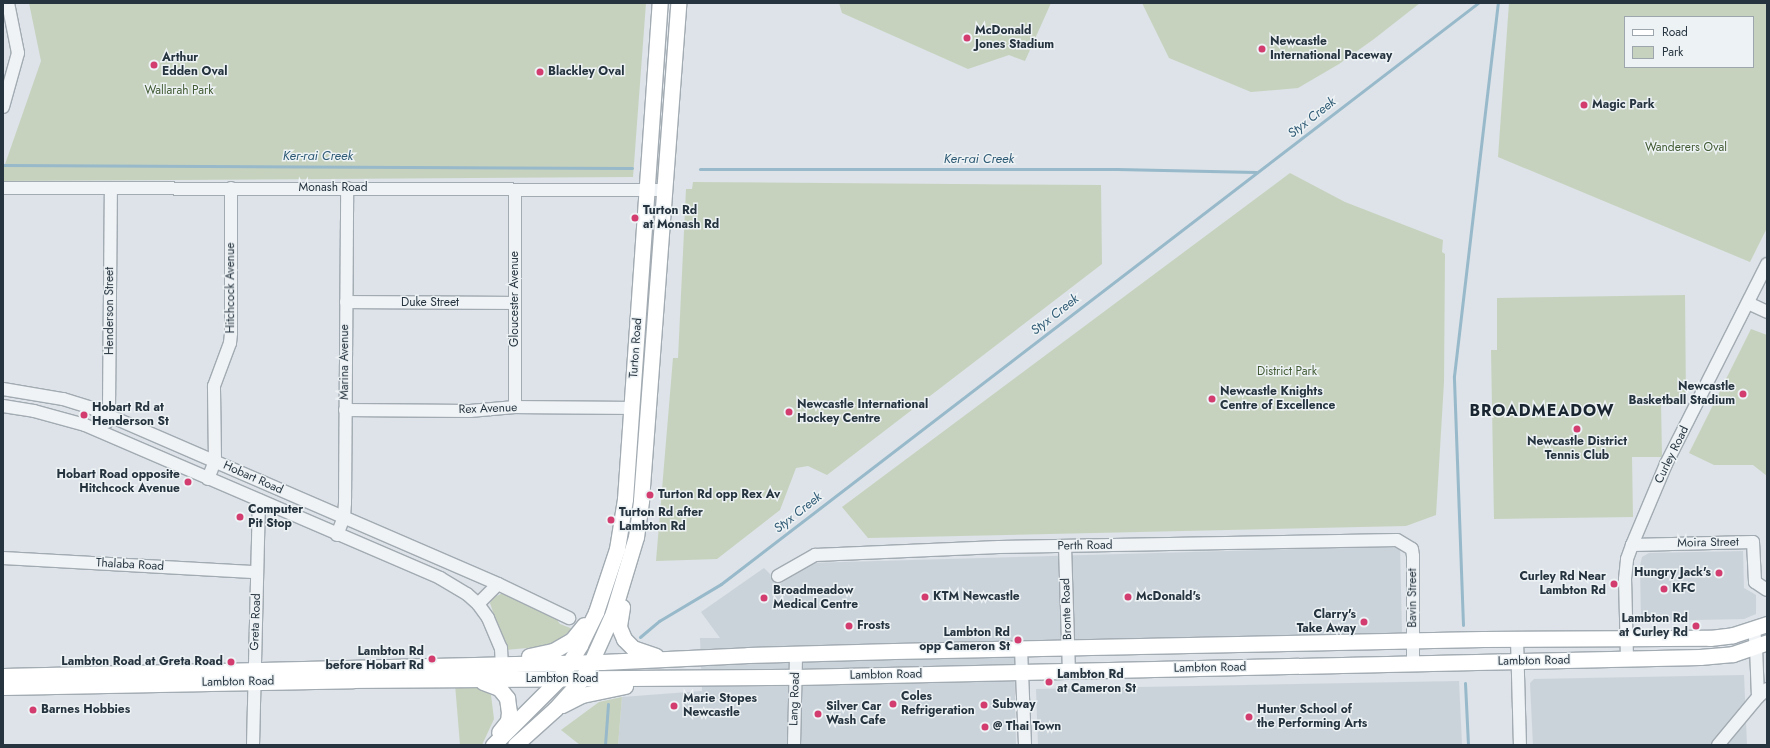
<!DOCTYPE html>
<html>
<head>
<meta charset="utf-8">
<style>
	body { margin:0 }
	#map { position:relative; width:1770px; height:748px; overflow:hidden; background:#dde3e8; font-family:Jost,sans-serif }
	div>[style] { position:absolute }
	.built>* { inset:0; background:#cbd3da }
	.green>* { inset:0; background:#c7d2be }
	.stream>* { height:3px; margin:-1.5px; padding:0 1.5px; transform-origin:1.5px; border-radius:1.5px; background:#97b9ca }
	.roads { filter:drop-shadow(1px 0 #a2abb2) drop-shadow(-1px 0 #a2abb2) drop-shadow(0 1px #a2abb2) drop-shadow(0 -1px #a2abb2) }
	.minor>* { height:12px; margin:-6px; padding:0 6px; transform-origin:6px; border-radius:6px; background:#f0f3f6 }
	.major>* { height:15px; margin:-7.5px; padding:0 7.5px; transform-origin:7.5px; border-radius:7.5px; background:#fff }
	.dots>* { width:11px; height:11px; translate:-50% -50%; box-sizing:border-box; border:2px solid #edf2f5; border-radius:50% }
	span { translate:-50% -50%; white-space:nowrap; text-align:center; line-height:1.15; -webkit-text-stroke:3px #edf2f5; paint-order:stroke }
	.poi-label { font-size:12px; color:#26343f; font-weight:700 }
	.left { translate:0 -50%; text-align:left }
	.right { translate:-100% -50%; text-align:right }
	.park-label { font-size:12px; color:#425b33 }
	.street-label { font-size:12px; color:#26343f }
	.water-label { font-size:13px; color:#2f5b75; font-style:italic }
	.district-label { font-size:16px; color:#192530; font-weight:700; letter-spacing:1px }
	.frame { position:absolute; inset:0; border:4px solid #26343f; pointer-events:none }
	.legend { position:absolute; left:1624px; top:16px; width:130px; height:52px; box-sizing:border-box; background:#edf2f5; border:1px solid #9da6ac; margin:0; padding:5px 7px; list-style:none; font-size:12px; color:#26343f }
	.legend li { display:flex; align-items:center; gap:8px; height:20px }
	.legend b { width:20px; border:1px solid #9da6ac }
</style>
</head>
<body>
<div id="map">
	<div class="built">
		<i style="clip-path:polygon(1400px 546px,1402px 634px,1014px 642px,1016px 745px,618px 745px,622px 697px,702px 691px,700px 638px,720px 638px,701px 612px,764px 568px,780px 584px,807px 563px)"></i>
		<i style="clip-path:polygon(1743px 551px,1744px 588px,1756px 595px,1756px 614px,1744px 619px,1644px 621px,1641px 618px,1640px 566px,1642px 557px,1649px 553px)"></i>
		<i style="clip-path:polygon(1744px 675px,1747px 745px,1533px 745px,1530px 683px,1534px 679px)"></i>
		<i style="clip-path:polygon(1459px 681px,1462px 745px,1038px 745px,1036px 689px)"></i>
	</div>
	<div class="green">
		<i style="clip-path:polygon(29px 3px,646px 3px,633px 177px,3px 181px,3px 170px,41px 61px)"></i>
		<i style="clip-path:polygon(839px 3px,1051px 3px,1025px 61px,1009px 55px,968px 69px,842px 13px)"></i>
		<i style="clip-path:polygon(1142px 3px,1420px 3px,1374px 39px,1339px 64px,1298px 88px,1251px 92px,1169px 58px)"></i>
		<i style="clip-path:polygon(evenodd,1509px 3px,1767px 3px,1767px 228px,1750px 262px,1498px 157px,1509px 3px,1625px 17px,1753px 17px,1753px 67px,1625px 67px,1625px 17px)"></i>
		<i style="clip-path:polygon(1290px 173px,1345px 202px,1443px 240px,1442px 252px,1445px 254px,1444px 382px,1436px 515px,1406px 526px,868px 538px,842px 507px)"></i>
		<i style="clip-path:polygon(693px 182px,1101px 185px,1102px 264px,827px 475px,808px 466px,796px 468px,780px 510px,717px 559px,656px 561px,673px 358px,678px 358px,686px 189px,692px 189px)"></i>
		<i style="clip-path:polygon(1685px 295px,1686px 401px,1661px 402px,1662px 457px,1632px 457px,1633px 517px,1494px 519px,1491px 350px,1497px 350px,1497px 298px)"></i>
		<i style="clip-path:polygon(1751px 329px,1767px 335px,1767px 476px,1753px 465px,1714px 465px,1689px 453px)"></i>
		<i style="clip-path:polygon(503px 593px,554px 616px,560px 624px,573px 629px,549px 646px,506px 650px,490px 603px,494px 597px)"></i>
		<i style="clip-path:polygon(469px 682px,491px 695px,494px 719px,482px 745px,460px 745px,455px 684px)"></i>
		<i style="clip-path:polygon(622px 697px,618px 745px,580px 745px,561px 730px,599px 702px)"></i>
	</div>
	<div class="stream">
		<i style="left:3px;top:165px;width:629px;rotate:0.27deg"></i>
		<i style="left:700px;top:169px;width:417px"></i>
		<i style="left:1117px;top:169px;width:139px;rotate:1.2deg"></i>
		<i style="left:1463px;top:625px;width:249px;rotate:-92.1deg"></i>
		<i style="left:1454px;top:376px;width:376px;rotate:-83.3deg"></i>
		<i style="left:640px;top:637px;width:25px;rotate:-40deg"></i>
		<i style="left:659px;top:621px;width:72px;rotate:-30.8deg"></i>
		<i style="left:721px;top:584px;width:954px;rotate:-37.51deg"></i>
		<i style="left:1465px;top:683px;width:62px;rotate:87.2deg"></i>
		<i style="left:605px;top:745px;width:41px;rotate:-85.8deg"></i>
	</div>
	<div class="roads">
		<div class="minor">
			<i style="left:3px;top:107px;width:56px;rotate:-74.5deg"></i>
			<i style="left:18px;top:53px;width:51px;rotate:-101.3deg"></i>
			<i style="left:3px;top:188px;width:660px;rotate:0.17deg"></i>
			<i style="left:346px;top:302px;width:169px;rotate:0.3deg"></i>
			<i style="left:1748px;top:303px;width:21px;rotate:25deg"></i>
			<i style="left:3px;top:389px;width:61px;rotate:9.5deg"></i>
			<i style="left:63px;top:399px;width:27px;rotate:17deg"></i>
			<i style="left:89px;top:407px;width:446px;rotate:23.4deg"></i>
			<i style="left:498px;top:584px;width:79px;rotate:25.6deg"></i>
			<i style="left:3px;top:406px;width:31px;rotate:9deg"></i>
			<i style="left:34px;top:411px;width:53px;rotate:15.4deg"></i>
			<i style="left:85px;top:425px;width:387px;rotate:23.3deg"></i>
			<i style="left:440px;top:578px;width:31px;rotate:31deg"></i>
			<i style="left:467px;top:594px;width:15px;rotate:42deg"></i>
			<i style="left:478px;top:604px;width:17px;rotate:54deg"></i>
			<i style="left:488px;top:618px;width:33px;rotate:67deg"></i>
			<i style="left:501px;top:648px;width:17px;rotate:87deg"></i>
			<i style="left:515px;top:407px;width:217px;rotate:-90deg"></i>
			<i style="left:345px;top:410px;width:125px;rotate:0.5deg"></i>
			<i style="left:470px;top:411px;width:45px;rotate:-5.1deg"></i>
			<i style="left:515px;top:407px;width:117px;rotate:0.5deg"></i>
			<i style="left:107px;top:422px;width:15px;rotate:-82deg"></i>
			<i style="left:109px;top:407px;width:219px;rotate:-89.5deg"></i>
			<i style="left:208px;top:479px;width:19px;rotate:-69deg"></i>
			<i style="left:215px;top:461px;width:75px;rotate:-90.8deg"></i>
			<i style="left:214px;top:386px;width:46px;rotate:-69.6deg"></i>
			<i style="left:230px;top:343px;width:10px;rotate:-84deg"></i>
			<i style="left:231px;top:333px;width:145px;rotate:-90deg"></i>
			<i style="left:337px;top:535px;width:19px;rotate:-69deg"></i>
			<i style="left:344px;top:517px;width:14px;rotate:-86deg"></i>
			<i style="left:345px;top:503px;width:315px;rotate:-89.6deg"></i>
			<i style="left:1632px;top:545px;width:121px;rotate:-1.4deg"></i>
			<i style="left:1753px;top:542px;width:40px;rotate:87.1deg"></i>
			<i style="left:1755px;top:582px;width:14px;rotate:34deg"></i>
			<i style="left:1065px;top:546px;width:125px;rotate:88.2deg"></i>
			<i style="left:3px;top:558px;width:254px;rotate:3.2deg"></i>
			<i style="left:778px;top:576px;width:43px;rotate:-29.6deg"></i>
			<i style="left:815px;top:555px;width:184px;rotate:-2.5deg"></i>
			<i style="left:999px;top:547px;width:398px;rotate:-1deg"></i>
			<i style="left:1397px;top:540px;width:17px;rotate:31deg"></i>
			<i style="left:1412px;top:549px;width:7px;rotate:82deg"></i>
			<i style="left:1413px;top:556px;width:108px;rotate:90deg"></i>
			<i style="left:478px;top:604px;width:28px;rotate:-45deg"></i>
			<i style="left:1754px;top:629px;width:18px;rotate:84deg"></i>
			<i style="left:1756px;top:647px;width:50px;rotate:87.7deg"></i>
			<i style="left:1517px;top:639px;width:106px;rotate:88.4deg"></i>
			<i style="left:1021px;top:649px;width:96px;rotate:87.6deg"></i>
			<i style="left:1627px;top:659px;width:80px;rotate:-91.4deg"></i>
			<i style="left:1625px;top:579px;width:20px;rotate:-84deg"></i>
			<i style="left:1627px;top:559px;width:15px;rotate:-70deg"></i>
			<i style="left:1632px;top:545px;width:88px;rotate:-67.2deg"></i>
			<i style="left:1666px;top:464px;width:224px;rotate:-63.2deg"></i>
			<i style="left:253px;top:745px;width:245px;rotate:-88.6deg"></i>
			<i style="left:794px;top:745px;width:91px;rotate:-88.7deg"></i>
			<i style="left:1718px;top:745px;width:62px;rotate:-50.2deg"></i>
			<i style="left:1758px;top:697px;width:12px;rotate:-42deg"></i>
		</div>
		<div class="major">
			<i style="left:622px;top:607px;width:20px;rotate:99deg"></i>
			<i style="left:619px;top:627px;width:13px;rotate:67deg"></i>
			<i style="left:624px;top:639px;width:13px;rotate:45deg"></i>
			<i style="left:633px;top:648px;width:24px;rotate:19deg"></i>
			<i style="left:529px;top:656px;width:25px;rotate:-12deg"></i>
			<i style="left:553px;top:651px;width:22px;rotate:-30deg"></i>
			<i style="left:572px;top:640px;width:19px;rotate:-51deg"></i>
			<i style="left:3px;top:676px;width:599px;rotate:-1.34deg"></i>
			<i style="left:602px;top:662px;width:146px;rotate:-2.7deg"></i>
			<i style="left:748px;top:655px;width:146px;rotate:-1.6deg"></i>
			<i style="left:894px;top:651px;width:589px;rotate:-1.17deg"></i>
			<i style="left:1483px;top:639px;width:227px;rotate:-0.3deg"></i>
			<i style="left:1710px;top:638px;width:23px;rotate:-7deg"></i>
			<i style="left:1733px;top:635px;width:36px;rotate:-18deg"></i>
			<i style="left:483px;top:682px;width:17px;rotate:21deg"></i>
			<i style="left:499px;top:688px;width:13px;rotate:51deg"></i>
			<i style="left:507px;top:698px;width:14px;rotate:82deg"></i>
			<i style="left:509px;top:712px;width:9px;rotate:96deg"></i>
			<i style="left:508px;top:721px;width:14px;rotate:129deg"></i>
			<i style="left:3px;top:687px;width:350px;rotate:-1.1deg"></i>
			<i style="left:353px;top:680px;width:443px;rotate:-0.4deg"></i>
			<i style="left:796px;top:677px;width:904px;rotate:-1.27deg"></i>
			<i style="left:1700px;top:657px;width:33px;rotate:-5deg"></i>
			<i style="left:1733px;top:654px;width:36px;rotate:-19deg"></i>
			<i style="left:562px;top:705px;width:22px;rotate:-27deg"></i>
			<i style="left:582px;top:695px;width:44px;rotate:-11.8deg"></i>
			<i style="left:493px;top:745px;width:93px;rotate:-45deg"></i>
			<i style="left:559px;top:679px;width:40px;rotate:-58deg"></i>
			<i style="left:580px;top:645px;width:37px;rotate:-64deg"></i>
			<i style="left:596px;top:612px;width:66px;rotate:-71.6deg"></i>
			<i style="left:617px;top:549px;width:51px;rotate:-80.9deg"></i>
			<i style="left:625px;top:499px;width:497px;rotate:-86deg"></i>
			<i style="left:515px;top:745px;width:54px;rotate:-42deg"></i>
			<i style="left:555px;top:709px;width:40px;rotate:-48deg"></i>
			<i style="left:582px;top:679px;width:19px;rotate:-62deg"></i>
			<i style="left:591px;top:662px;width:54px;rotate:-65.8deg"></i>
			<i style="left:613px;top:613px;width:79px;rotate:-73.2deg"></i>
			<i style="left:636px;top:537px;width:37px;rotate:-82deg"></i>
			<i style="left:641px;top:500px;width:498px;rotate:-85.7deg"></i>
		</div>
	</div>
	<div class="dots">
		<i style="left:967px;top:38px;background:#d33c6e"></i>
		<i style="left:1262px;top:49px;background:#d33c6e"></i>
		<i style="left:154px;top:65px;background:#d33c6e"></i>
		<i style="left:540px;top:72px;background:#d33c6e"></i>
		<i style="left:1584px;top:105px;background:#d33c6e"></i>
		<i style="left:635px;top:218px;background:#d33c6e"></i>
		<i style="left:1743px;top:394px;background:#d33c6e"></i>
		<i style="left:1212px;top:399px;background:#d33c6e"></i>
		<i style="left:789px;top:412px;background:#d33c6e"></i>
		<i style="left:84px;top:415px;background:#d33c6e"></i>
		<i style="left:1577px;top:429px;background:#d33c6e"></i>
		<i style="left:188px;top:482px;background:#d33c6e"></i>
		<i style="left:650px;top:495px;background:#d33c6e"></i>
		<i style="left:240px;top:517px;background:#d33c6e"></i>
		<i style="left:611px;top:520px;background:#d33c6e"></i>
		<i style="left:1719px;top:573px;background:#d33c6e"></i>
		<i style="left:1614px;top:584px;background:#d33c6e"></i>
		<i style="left:1664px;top:589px;background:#d33c6e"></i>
		<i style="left:925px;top:597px;background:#d33c6e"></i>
		<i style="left:1128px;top:597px;background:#d33c6e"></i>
		<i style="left:764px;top:598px;background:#d33c6e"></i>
		<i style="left:1364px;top:622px;background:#d33c6e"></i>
		<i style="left:849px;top:626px;background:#d33c6e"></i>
		<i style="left:1696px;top:626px;background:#d33c6e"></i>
		<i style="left:1018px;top:640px;background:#d33c6e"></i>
		<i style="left:432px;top:659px;background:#d33c6e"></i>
		<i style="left:231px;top:662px;background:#d33c6e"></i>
		<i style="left:1049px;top:682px;background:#d33c6e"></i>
		<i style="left:893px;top:704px;background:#d33c6e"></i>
		<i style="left:984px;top:705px;background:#d33c6e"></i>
		<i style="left:674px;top:706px;background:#d33c6e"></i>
		<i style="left:33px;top:710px;background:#d33c6e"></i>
		<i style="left:818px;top:714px;background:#d33c6e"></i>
		<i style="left:1249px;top:717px;background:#d33c6e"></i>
		<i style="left:985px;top:727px;background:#d33c6e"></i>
	</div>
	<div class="poi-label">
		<span class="left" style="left:975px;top:38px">McDonald<br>Jones Stadium</span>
		<span class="left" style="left:1270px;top:49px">Newcastle<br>International Paceway</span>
		<span class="left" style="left:162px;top:65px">Arthur<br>Edden Oval</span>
		<span class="left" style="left:548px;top:72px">Blackley Oval</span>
		<span class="left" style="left:1592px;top:105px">Magic Park</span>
		<span class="left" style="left:643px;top:218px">Turton Rd<br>at Monash Rd</span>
		<span class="right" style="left:1735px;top:394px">Newcastle<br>Basketball Stadium</span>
		<span class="left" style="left:1220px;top:399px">Newcastle Knights<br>Centre of Excellence</span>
		<span class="left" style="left:797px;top:412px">Newcastle International<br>Hockey Centre</span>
		<span class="left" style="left:92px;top:415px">Hobart Rd at<br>Henderson St</span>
		<span style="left:1577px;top:449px">Newcastle District<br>Tennis Club</span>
		<span class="right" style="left:180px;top:482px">Hobart Road opposite<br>Hitchcock Avenue</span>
		<span class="left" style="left:658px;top:495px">Turton Rd opp Rex Av</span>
		<span class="left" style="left:248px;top:517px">Computer<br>Pit Stop</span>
		<span class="left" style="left:619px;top:520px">Turton Rd after<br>Lambton Rd</span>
		<span class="right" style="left:1711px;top:573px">Hungry Jack's</span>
		<span class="right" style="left:1606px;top:584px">Curley Rd Near<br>Lambton Rd</span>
		<span class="left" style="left:1672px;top:589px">KFC</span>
		<span class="left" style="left:773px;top:598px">Broadmeadow<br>Medical Centre</span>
		<span class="left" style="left:933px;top:597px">KTM Newcastle</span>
		<span class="left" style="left:1136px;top:597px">McDonald's</span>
		<span class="right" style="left:1356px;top:622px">Clarry's<br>Take Away</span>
		<span class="right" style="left:1688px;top:626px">Lambton Rd<br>at Curley Rd</span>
		<span class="left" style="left:857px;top:626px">Frosts</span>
		<span class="right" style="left:1010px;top:640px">Lambton Rd<br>opp Cameron St</span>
		<span class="right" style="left:424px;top:659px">Lambton Rd<br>before Hobart Rd</span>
		<span class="right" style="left:223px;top:662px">Lambton Road at Greta Road</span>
		<span class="left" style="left:1057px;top:682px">Lambton Rd<br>at Cameron St</span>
		<span class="left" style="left:901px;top:704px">Coles<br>Refrigeration</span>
		<span class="left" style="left:683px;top:706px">Marie Stopes<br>Newcastle</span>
		<span class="left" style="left:992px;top:705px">Subway</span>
		<span class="left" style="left:826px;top:714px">Silver Car<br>Wash Cafe</span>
		<span class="left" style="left:41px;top:710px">Barnes Hobbies</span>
		<span class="left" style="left:1257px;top:717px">Hunter School of<br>the Performing Arts</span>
		<span class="left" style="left:993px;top:727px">@ Thai Town</span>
	</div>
	<div class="park-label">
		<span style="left:179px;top:91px">Wallarah Park</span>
		<span style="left:1686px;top:148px">Wanderers Oval</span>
		<span style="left:1287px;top:372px">District Park</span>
	</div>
	<div class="street-label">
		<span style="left:333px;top:188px">Monash Road</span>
		<span style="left:231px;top:288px;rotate:-90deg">Hitchcock Avenue</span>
		<span style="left:515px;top:299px;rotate:-90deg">Gloucester Avenue</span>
		<span style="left:430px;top:303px">Duke Street</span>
		<span style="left:110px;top:311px;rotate:-90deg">Henderson Street</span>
		<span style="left:636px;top:348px;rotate:-86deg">Turton Road</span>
		<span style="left:345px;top:362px;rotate:-90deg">Marina Avenue</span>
		<span style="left:488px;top:409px;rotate:-2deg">Rex Avenue</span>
		<span style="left:1672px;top:455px;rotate:-64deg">Curley Road</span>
		<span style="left:253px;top:478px;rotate:24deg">Hobart Road</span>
		<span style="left:1708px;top:543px;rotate:-1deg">Moira Street</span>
		<span style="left:1085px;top:546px;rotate:-1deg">Perth Road</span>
		<span style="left:130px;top:565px;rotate:3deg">Thalaba Road</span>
		<span style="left:1413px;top:598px;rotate:-90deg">Bavin Street</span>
		<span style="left:1067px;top:609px;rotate:-92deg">Bronte Road</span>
		<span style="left:256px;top:622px;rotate:-88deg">Greta Road</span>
		<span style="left:1534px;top:661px;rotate:-1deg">Lambton Road</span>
		<span style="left:1210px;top:668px;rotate:-1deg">Lambton Road</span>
		<span style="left:886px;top:675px;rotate:-1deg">Lambton Road</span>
		<span style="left:562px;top:679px">Lambton Road</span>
		<span style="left:238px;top:682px;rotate:-1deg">Lambton Road</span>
		<span style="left:795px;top:699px;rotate:-88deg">Lang Road</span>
	</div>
	<div class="water-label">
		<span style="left:1312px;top:118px;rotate:-38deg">Styx Creek</span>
		<span style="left:318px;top:156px">Ker-rai Creek</span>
		<span style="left:979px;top:159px">Ker-rai Creek</span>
		<span style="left:1055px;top:315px;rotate:-38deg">Styx Creek</span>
		<span style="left:798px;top:513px;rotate:-38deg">Styx Creek</span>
	</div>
	<div class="district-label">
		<span style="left:1542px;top:411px">BROADMEADOW</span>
	</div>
	<div class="frame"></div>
	<ul class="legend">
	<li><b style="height:5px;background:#fff"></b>Road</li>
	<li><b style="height:11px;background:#c7d2be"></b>Park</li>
	</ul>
</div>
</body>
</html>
